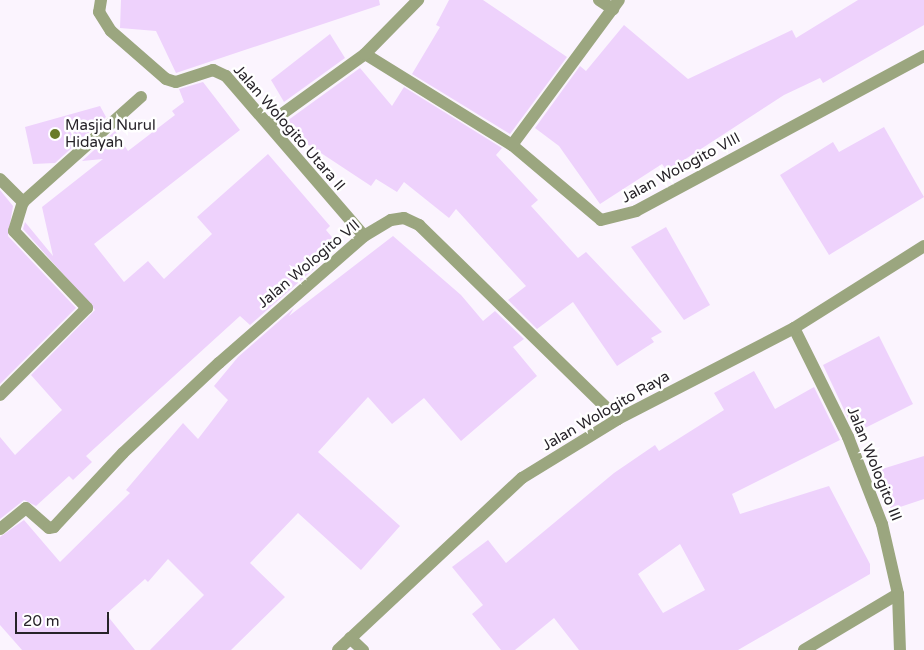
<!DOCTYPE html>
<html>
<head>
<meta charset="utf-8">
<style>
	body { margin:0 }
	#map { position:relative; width:924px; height:650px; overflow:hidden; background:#fbf4fe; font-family:"Varela Round",sans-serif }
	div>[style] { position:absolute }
	.building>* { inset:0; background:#eed2fc }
	.minor>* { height:12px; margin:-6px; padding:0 6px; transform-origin:6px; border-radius:6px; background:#9ba67f }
	.dots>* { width:14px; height:14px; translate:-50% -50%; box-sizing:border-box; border:2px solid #fff; border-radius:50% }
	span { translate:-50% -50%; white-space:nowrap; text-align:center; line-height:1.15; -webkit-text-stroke:5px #fff; paint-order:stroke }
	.poi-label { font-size:15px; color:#272329 }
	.left { translate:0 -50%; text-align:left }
	.street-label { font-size:15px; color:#272329 }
	.scale { position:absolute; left:15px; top:612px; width:94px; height:22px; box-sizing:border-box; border:2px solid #272329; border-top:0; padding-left:6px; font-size:15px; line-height:18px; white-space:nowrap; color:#272329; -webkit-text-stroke:4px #fff; paint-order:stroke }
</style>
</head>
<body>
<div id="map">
	<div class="building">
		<i style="clip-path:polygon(121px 0,379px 0,380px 5px,176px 73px,156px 31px,120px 28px)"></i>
		<i style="clip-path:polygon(449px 0,483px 0,567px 57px,510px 134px,412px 74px,440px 27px,436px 25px)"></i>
		<i style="clip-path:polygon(858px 0,924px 0,924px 25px,823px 83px,820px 78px,784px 95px,667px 171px,662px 164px,600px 204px,559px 146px,535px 128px,580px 66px,586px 71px,624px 25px,688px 79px,792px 30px,796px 38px)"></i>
		<i style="clip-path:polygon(330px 34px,345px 58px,284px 102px,271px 80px)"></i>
		<i style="clip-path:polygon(360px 68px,392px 106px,404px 87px,502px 148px,496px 155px,538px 200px,531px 206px,578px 258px,586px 252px,662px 332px,651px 338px,654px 342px,617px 366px,573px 302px,537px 329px,508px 300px,526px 286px,456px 209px,449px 218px,404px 182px,397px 192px,376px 179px,371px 186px,280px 126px)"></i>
		<i style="clip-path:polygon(203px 82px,240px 130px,94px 244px,124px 282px,148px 261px,164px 279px,212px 234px,197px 217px,268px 154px,330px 226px,326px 230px,336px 242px,324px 260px,250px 325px,240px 316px,86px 456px,92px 462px,73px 480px,69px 476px,36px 506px,24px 500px,0 519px,0 437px,15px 455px,62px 410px,31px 375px,95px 310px,23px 229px,25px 222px,53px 256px,42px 207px,103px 159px,82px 161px,115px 131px,128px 151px,175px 115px,172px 111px,184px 102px,179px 89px)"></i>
		<i style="clip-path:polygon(100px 106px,106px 117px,55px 163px,33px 164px,25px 127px)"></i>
		<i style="clip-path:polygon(884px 127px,924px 197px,829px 255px,780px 175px,833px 142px,839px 152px)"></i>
		<i style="clip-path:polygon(0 190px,13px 206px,8px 236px,76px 308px,0 384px)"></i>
		<i style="clip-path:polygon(666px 227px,710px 305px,684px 320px,631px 247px)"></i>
		<i style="clip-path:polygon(393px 236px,461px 295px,483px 321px,495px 311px,524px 339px,513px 347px,537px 376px,461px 441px,424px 398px,392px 424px,368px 397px,318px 452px,400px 526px,361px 570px,298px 513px,250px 563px,285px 597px,231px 650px,150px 650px,204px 595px,168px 559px,148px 582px,145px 579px,106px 614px,135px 650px,22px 650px,0 625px,0 537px,24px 520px,60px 562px,130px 493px,126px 490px,183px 423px,198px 439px,228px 400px,214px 386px,238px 357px,294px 308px,289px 316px)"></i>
		<i style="clip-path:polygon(879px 336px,913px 404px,855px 433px,823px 365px)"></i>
		<i style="clip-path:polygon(evenodd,754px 371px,775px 409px,814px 387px,840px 440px,732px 494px,740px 514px,829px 486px,870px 564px,870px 574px,738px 650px,579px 650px,554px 618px,515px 650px,501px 650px,472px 614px,483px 605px,452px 567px,488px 540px,506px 563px,614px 473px,655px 445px,659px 451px,724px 410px,714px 393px,754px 371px,680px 544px,705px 590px,663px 613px,638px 574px,680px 544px)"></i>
		<i style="clip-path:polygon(924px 456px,924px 499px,891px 510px,879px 470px)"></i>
	</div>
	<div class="minor">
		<i style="left:101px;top:0;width:12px;rotate:99deg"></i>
		<i style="left:99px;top:12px;width:22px;rotate:58deg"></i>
		<i style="left:111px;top:31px;width:73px;rotate:41.1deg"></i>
		<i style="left:166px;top:79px;width:10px;rotate:17deg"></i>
		<i style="left:176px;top:82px;width:39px;rotate:-18deg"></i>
		<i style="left:213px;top:70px;width:14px;rotate:25deg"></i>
		<i style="left:226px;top:76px;width:211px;rotate:49.2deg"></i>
		<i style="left:599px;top:0;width:17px;rotate:33deg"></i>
		<i style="left:365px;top:54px;width:173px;rotate:31.8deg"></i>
		<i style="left:512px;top:145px;width:116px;rotate:40.1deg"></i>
		<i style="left:601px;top:220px;width:36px;rotate:-14deg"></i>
		<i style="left:636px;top:211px;width:327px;rotate:-28.3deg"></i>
		<i style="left:268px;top:124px;width:120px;rotate:-35.8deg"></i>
		<i style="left:365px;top:54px;width:76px;rotate:-45.5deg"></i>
		<i style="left:512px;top:145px;width:180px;rotate:-53.6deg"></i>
		<i style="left:0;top:179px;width:33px;rotate:45deg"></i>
		<i style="left:794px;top:328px;width:122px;rotate:63.6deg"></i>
		<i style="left:848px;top:437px;width:93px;rotate:68.7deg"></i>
		<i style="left:882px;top:524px;width:72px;rotate:77.1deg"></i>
		<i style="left:898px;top:594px;width:56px;rotate:88deg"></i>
		<i style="left:0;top:395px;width:123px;rotate:-45deg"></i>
		<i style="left:87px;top:308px;width:106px;rotate:-133.5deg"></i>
		<i style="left:14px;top:231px;width:30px;rotate:-73deg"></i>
		<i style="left:23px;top:202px;width:158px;rotate:-41.7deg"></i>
		<i style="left:0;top:529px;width:33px;rotate:-39deg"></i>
		<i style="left:26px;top:508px;width:30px;rotate:41deg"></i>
		<i style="left:49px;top:528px;width:5px;rotate:-11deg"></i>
		<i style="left:54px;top:527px;width:101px;rotate:-47deg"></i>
		<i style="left:123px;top:453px;width:132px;rotate:-43.2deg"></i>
		<i style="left:219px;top:363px;width:193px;rotate:-41.2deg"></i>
		<i style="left:364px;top:236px;width:31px;rotate:-31deg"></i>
		<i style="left:391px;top:220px;width:13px;rotate:-9deg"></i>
		<i style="left:404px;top:218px;width:17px;rotate:25deg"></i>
		<i style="left:419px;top:225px;width:278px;rotate:44.3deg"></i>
		<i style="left:350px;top:638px;width:18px;rotate:43deg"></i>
		<i style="left:338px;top:650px;width:252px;rotate:-43.1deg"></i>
		<i style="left:522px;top:478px;width:113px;rotate:-31.6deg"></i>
		<i style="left:618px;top:419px;width:198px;rotate:-27.3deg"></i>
		<i style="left:794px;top:328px;width:154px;rotate:-32.2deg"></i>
		<i style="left:804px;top:650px;width:109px;rotate:-30.8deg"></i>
	</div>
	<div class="dots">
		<i style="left:55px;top:134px;background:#697b2a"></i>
	</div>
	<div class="poi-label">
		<span class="left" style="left:65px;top:134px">Masjid Nurul<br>Hidayah</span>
	</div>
	<div class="street-label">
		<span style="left:289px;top:128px;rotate:49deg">Jalan Wologito Utara II</span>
		<span style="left:681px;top:168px;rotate:-28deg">Jalan Wologito VIII</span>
		<span style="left:309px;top:264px;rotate:-40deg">Jalan Wologito VII</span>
		<span style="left:606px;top:411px;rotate:-30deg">Jalan Wologito Raya</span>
		<span style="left:874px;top:464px;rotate:68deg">Jalan Wologito III</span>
	</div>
	<div class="scale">20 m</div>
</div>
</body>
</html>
